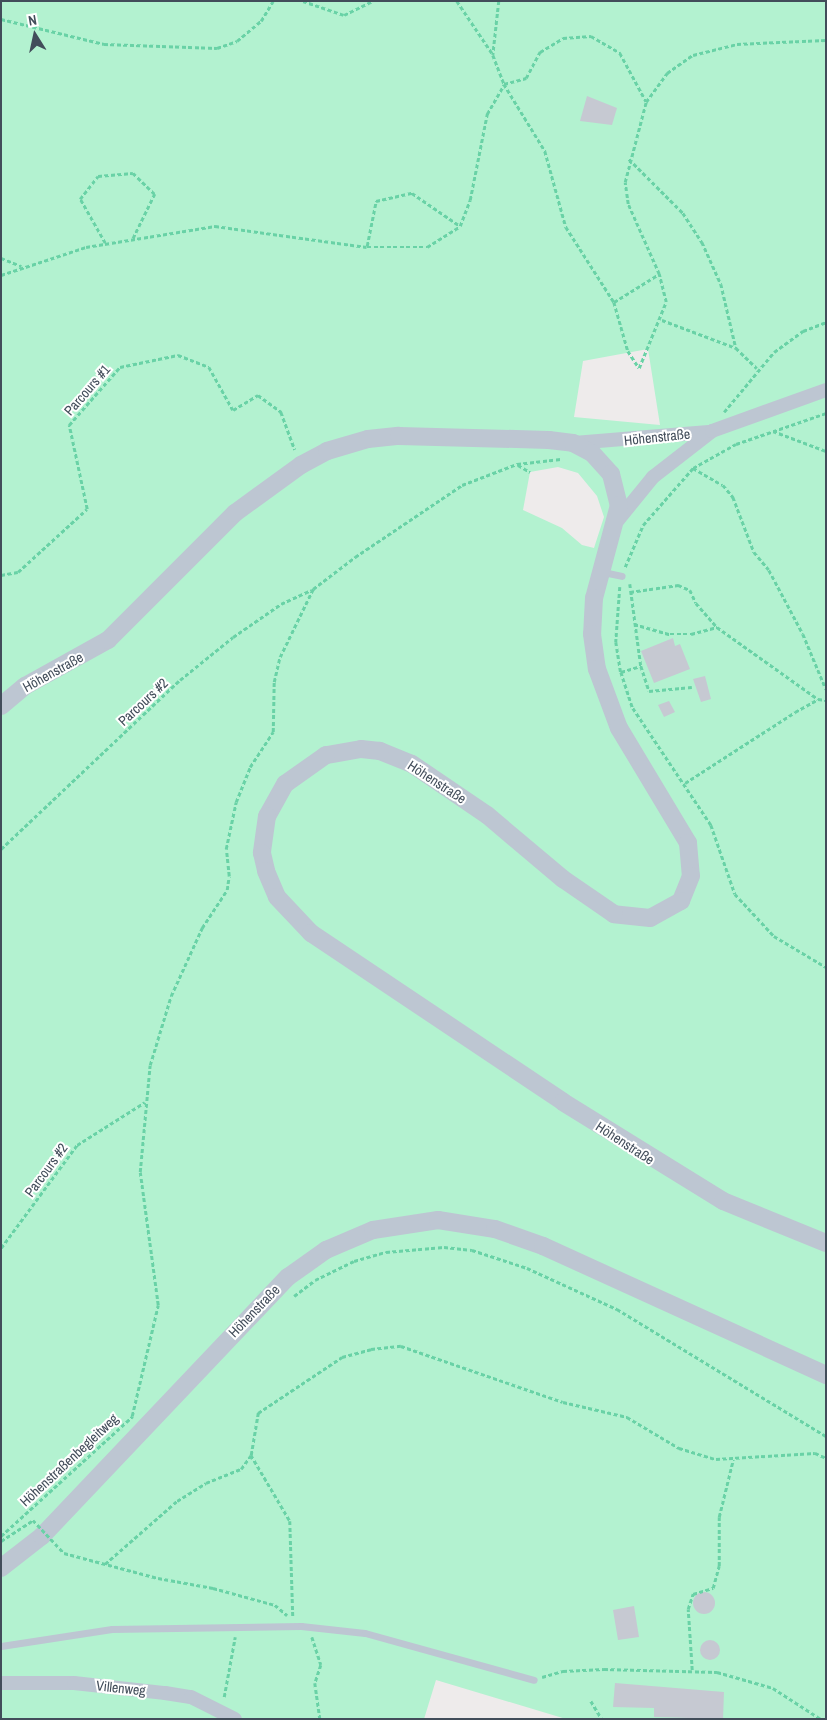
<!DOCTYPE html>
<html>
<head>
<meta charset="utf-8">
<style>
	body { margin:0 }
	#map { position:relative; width:827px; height:1720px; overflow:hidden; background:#eeebeb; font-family:"Archivo Narrow",sans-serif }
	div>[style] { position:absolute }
	.green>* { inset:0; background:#b3f2d0 }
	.building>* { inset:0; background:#c6c9d2 }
	.round { border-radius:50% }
	.path>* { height:2.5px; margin-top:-1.25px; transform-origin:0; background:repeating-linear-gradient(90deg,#69d2a6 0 4px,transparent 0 6.5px) }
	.service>* { height:7px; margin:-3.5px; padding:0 3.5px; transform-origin:3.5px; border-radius:3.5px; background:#bdc6d2 }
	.minor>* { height:14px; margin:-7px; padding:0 7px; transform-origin:7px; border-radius:7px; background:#bdc6d2 }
	.tertiary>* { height:18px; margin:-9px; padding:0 9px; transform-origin:9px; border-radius:9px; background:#bdc6d2 }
	.path-bridge>* { height:2.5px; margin-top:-1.25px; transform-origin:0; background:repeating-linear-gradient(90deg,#69d2a6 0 4px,transparent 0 6.5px) }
	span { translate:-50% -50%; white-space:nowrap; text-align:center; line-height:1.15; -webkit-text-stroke:4px #fff; paint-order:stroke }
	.street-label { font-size:14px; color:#424d5a }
	.frame { position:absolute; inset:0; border:2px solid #424d5a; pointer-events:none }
	.north { position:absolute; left:10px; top:10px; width:50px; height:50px; -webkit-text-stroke:4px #fff; paint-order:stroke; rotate:350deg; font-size:14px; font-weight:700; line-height:20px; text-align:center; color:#424d5a }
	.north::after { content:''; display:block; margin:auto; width:18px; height:22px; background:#424d5a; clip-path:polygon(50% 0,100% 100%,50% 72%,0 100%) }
</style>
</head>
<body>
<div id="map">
	<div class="green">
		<i style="clip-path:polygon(evenodd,1px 1px,826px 1px,826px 1719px,566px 1719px,436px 1680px,424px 1719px,1px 1719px,1px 1px,648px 349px,660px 425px,574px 417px,583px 361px,648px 349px,1px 1px,558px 467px,578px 473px,597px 496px,604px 517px,594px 548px,582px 545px,562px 528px,523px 510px,530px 472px,558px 467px)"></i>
	</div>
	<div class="building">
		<i style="clip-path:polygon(587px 96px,617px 108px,612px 125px,580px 121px)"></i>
		<i style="clip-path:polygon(673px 638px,675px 646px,680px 644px,690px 669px,654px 683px,641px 651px)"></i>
		<i style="clip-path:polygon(705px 676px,711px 699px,701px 702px,693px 679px)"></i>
		<i style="clip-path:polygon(669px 701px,675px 712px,664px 717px,658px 705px)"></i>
		<i class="round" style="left:693px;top:1592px;width:22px;height:22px"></i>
		<i style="clip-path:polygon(634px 1606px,639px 1637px,618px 1640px,613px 1610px)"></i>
		<i class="round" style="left:700px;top:1640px;width:20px;height:20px"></i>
		<i style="clip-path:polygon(615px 1683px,724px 1692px,723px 1719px,654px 1717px,654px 1708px,613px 1707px)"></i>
	</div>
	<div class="path">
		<i style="left:303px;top:1px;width:43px;rotate:18.9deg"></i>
		<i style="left:344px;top:15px;width:32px;rotate:-26deg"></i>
		<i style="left:457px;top:1px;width:63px;rotate:56.1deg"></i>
		<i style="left:499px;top:1px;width:54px;rotate:96.3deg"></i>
		<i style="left:493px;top:55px;width:31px;rotate:69deg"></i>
		<i style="left:504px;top:84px;width:79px;rotate:58.5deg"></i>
		<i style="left:545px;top:151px;width:79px;rotate:74.6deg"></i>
		<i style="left:566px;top:227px;width:89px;rotate:57.4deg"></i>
		<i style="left:614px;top:302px;width:51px;rotate:74.1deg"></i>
		<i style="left:628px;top:351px;width:20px;rotate:57deg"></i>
		<i style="left:1px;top:19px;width:106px;rotate:13.6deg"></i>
		<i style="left:104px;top:44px;width:113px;rotate:2deg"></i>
		<i style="left:217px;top:48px;width:21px;rotate:-19deg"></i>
		<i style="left:237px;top:41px;width:31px;rotate:-40deg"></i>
		<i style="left:261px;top:21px;width:23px;rotate:-59deg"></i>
		<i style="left:504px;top:84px;width:23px;rotate:-15deg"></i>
		<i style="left:526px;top:78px;width:30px;rotate:-62deg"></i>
		<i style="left:540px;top:52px;width:27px;rotate:-31deg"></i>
		<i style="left:563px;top:38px;width:28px;rotate:-4deg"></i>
		<i style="left:591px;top:36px;width:34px;rotate:30deg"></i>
		<i style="left:620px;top:53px;width:55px;rotate:61.6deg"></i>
		<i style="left:629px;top:159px;width:76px;rotate:45deg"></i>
		<i style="left:683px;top:213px;width:35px;rotate:57deg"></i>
		<i style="left:702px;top:242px;width:46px;rotate:65.7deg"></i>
		<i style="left:721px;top:284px;width:66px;rotate:76.8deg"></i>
		<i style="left:105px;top:243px;width:51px;rotate:-119.6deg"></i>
		<i style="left:80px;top:199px;width:29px;rotate:-52deg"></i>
		<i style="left:98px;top:176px;width:35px;rotate:-5deg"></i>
		<i style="left:133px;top:173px;width:30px;rotate:44deg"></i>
		<i style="left:155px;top:194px;width:50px;rotate:116.1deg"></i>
		<i style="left:367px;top:246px;width:46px;rotate:-78.7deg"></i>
		<i style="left:376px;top:201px;width:37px;rotate:-13deg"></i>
		<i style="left:412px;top:193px;width:58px;rotate:34.5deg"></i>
		<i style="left:1px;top:258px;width:22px;rotate:22deg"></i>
		<i style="left:1px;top:275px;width:89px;rotate:-18.2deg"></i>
		<i style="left:86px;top:247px;width:131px;rotate:-9.2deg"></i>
		<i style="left:215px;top:226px;width:153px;rotate:7.9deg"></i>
		<i style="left:367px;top:247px;width:60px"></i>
		<i style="left:427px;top:247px;width:39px;rotate:-32deg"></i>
		<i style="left:460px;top:226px;width:28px;rotate:-69deg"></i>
		<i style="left:470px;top:200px;width:88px;rotate:-78.8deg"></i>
		<i style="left:487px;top:114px;width:34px;rotate:-60deg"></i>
		<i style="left:614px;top:302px;width:53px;rotate:-31.9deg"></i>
		<i style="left:662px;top:320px;width:79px;rotate:20.7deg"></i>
		<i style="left:736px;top:348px;width:29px;rotate:44deg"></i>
		<i style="left:639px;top:368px;width:71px;rotate:-67.8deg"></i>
		<i style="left:666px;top:302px;width:29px;rotate:-104deg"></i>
		<i style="left:659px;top:274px;width:77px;rotate:-113.9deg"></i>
		<i style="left:628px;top:204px;width:22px;rotate:-98deg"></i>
		<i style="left:625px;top:182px;width:83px;rotate:-75.3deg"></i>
		<i style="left:646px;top:102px;width:36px;rotate:-54deg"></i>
		<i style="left:667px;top:73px;width:32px;rotate:-35deg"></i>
		<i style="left:693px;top:55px;width:45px;rotate:-14deg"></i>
		<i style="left:737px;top:44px;width:89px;rotate:-2.6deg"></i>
		<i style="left:724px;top:412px;width:78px;rotate:-50.2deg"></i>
		<i style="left:774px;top:352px;width:36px;rotate:-36deg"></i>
		<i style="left:803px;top:331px;width:25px;rotate:-21deg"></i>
		<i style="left:773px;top:431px;width:57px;rotate:20.7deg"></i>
		<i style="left:518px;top:465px;width:14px;rotate:30deg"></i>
		<i style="left:693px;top:468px;width:34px;rotate:30deg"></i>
		<i style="left:723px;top:485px;width:16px;rotate:50deg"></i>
		<i style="left:733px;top:497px;width:59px;rotate:69.1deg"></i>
		<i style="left:754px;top:552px;width:23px;rotate:50deg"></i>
		<i style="left:769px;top:570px;width:72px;rotate:62deg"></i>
		<i style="left:803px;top:634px;width:60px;rotate:67.3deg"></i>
		<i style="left:625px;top:567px;width:46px;rotate:-66.8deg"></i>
		<i style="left:643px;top:525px;width:76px;rotate:-48.7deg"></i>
		<i style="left:693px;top:468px;width:49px;rotate:-29.2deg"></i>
		<i style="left:736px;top:444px;width:95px;rotate:-19deg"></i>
		<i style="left:1px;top:575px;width:17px;rotate:-10deg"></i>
		<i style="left:18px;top:572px;width:93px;rotate:-42.4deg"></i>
		<i style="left:87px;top:509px;width:86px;rotate:-102.1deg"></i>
		<i style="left:69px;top:425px;width:77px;rotate:-48.7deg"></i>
		<i style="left:120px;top:367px;width:59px;rotate:-11.7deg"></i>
		<i style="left:178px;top:355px;width:33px;rotate:21deg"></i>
		<i style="left:209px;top:367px;width:49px;rotate:60.8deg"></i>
		<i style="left:233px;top:410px;width:29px;rotate:-31deg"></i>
		<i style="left:258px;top:395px;width:29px;rotate:36deg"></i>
		<i style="left:281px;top:412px;width:40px;rotate:69.8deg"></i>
		<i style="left:630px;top:584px;width:83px;rotate:82.4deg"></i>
		<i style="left:641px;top:666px;width:26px;rotate:72deg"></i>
		<i style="left:649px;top:691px;width:43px;rotate:-5.3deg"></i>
		<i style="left:620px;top:587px;width:55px;rotate:94.2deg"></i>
		<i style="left:616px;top:642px;width:30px;rotate:81deg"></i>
		<i style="left:621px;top:672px;width:38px;rotate:72deg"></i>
		<i style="left:633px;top:708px;width:141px;rotate:56.3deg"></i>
		<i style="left:711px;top:825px;width:73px;rotate:70.8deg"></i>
		<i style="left:735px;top:894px;width:57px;rotate:47.1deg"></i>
		<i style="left:774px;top:936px;width:61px;rotate:30.8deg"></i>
		<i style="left:630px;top:592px;width:49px;rotate:-8.3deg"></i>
		<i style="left:678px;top:585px;width:13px;rotate:23deg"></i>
		<i style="left:690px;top:590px;width:14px;rotate:65deg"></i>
		<i style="left:696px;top:603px;width:32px;rotate:49deg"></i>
		<i style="left:717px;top:627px;width:124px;rotate:35.5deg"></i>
		<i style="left:634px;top:624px;width:37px;rotate:16deg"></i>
		<i style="left:670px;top:634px;width:21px"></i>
		<i style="left:691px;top:634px;width:27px;rotate:-15deg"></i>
		<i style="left:621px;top:672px;width:21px;rotate:-17deg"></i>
		<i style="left:685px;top:783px;width:131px;rotate:-32.8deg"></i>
		<i style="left:795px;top:712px;width:26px;rotate:-29deg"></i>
		<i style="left:818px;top:699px;width:8px;rotate:7deg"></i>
		<i style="left:1px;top:849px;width:246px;rotate:-43.4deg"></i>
		<i style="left:180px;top:680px;width:68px;rotate:-39.1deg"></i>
		<i style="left:233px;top:637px;width:58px;rotate:-34.5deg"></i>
		<i style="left:281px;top:604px;width:33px;rotate:-25deg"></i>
		<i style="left:1px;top:1248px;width:128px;rotate:-53.6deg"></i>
		<i style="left:77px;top:1145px;width:80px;rotate:-32.3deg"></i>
		<i style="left:294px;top:1296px;width:26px;rotate:-37deg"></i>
		<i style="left:315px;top:1280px;width:43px;rotate:-26deg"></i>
		<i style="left:354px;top:1261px;width:33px;rotate:-16deg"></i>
		<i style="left:386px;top:1252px;width:58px;rotate:-4.9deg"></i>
		<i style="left:444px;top:1247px;width:28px;rotate:6deg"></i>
		<i style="left:472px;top:1250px;width:58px;rotate:18.1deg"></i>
		<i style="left:527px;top:1268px;width:99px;rotate:24.5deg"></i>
		<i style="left:617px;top:1309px;width:245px;rotate:31.3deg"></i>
		<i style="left:132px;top:1416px;width:114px;rotate:-76.8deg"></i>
		<i style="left:158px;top:1305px;width:134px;rotate:-97.7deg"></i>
		<i style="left:140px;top:1172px;width:107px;rotate:-84.7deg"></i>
		<i style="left:150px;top:1065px;width:72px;rotate:-73.1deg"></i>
		<i style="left:171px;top:996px;width:75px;rotate:-65.5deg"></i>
		<i style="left:202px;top:928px;width:45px;rotate:-56.7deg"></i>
		<i style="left:227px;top:890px;width:14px;rotate:-82deg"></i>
		<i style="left:229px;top:876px;width:27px;rotate:-96deg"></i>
		<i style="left:226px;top:849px;width:48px;rotate:-78deg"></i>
		<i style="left:236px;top:802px;width:38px;rotate:-68deg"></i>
		<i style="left:250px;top:767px;width:42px;rotate:-56.7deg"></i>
		<i style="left:273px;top:732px;width:50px;rotate:-88.9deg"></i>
		<i style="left:274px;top:682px;width:26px;rotate:-77deg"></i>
		<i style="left:280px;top:657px;width:76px;rotate:-64.1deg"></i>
		<i style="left:313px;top:589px;width:53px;rotate:-37.3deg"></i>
		<i style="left:355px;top:557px;width:129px;rotate:-33.9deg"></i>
		<i style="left:462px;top:485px;width:59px;rotate:-20.9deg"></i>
		<i style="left:517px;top:464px;width:44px;rotate:-6.5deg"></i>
		<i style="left:251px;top:1455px;width:77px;rotate:59.4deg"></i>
		<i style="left:290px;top:1521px;width:95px;rotate:88.2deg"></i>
		<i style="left:1px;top:1536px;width:178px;rotate:-42.3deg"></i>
		<i style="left:1px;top:1541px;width:38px;rotate:-33deg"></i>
		<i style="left:64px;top:1553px;width:97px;rotate:14.9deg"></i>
		<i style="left:158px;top:1578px;width:56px;rotate:10.3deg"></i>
		<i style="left:213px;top:1588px;width:64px;rotate:15.3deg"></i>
		<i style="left:275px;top:1605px;width:16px;rotate:40deg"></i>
		<i style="left:105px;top:1564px;width:96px;rotate:-41.2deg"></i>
		<i style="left:177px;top:1501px;width:34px;rotate:-32deg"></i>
		<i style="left:206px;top:1483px;width:38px;rotate:-22deg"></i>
		<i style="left:241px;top:1469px;width:17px;rotate:-54deg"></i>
		<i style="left:251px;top:1455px;width:43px;rotate:-80.5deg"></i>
		<i style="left:258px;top:1413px;width:101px;rotate:-33.7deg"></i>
		<i style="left:342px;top:1357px;width:30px;rotate:-15deg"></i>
		<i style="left:371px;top:1349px;width:30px;rotate:-6deg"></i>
		<i style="left:401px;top:1346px;width:171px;rotate:19.1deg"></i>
		<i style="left:563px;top:1402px;width:66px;rotate:13.2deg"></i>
		<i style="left:627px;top:1417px;width:61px;rotate:30.8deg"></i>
		<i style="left:679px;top:1448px;width:39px;rotate:17deg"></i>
		<i style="left:716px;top:1459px;width:99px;rotate:-3.5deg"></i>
		<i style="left:815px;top:1453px;width:12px;rotate:24deg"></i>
		<i style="left:312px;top:1637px;width:29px;rotate:72deg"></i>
		<i style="left:321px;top:1665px;width:19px;rotate:108deg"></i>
		<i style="left:315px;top:1683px;width:36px;rotate:82deg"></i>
		<i style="left:692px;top:1670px;width:61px;rotate:-93.8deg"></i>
		<i style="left:688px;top:1609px;width:16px;rotate:-72deg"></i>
		<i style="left:693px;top:1594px;width:21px;rotate:-17deg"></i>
		<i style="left:713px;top:1588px;width:23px;rotate:-75deg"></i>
		<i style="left:719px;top:1566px;width:49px;rotate:-90deg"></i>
		<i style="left:719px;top:1517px;width:59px;rotate:-76.2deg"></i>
		<i style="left:542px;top:1677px;width:22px;rotate:-16deg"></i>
		<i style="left:563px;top:1671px;width:41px;rotate:-2.8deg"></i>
		<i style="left:604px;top:1669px;width:113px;rotate:1.5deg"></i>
		<i style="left:717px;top:1672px;width:58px;rotate:15.9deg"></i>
		<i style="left:773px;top:1688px;width:57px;rotate:32.9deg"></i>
		<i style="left:224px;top:1697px;width:61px;rotate:-79.6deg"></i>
		<i style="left:591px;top:1701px;width:21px;rotate:59deg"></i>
	</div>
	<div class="service">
		<i style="left:603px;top:572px;width:19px;rotate:12deg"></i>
		<i style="left:1px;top:1646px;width:112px;rotate:-8.7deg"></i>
		<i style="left:112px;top:1629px;width:189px;rotate:-0.9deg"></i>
		<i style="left:301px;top:1626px;width:64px;rotate:6.2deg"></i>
		<i style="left:365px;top:1633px;width:175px;rotate:15.5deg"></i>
	</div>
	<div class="minor">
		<i style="left:574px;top:443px;width:135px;rotate:-4.7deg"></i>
		<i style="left:618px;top:520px;width:55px;rotate:-50.9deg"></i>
		<i style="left:653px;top:477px;width:75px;rotate:-37.9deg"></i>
		<i style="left:712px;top:431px;width:121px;rotate:-19.8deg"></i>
		<i style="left:1px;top:1683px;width:73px"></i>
		<i style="left:74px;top:1683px;width:92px;rotate:6.3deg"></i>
		<i style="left:165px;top:1693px;width:26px;rotate:9deg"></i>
		<i style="left:191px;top:1697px;width:49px;rotate:26.6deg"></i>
	</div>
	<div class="tertiary">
		<i style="left:1px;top:706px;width:31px;rotate:-40deg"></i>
		<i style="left:25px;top:686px;width:95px;rotate:-29deg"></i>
		<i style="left:108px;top:640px;width:180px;rotate:-45deg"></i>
		<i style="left:235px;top:513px;width:82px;rotate:-36deg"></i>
		<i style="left:301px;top:465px;width:30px;rotate:-28deg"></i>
		<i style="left:327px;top:451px;width:43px;rotate:-16.3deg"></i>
		<i style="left:368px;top:439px;width:31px;rotate:-6deg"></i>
		<i style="left:399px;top:436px;width:150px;rotate:1.5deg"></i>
		<i style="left:549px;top:440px;width:24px;rotate:7deg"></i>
		<i style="left:573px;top:443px;width:21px;rotate:28deg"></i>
		<i style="left:592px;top:453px;width:28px;rotate:48deg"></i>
		<i style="left:611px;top:474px;width:32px;rotate:76deg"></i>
		<i style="left:619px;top:505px;width:96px;rotate:105deg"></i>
		<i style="left:594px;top:598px;width:36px;rotate:93deg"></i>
		<i style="left:592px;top:634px;width:35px;rotate:82deg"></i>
		<i style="left:597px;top:669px;width:63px;rotate:69.6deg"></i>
		<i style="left:619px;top:728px;width:134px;rotate:59deg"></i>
		<i style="left:688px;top:843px;width:33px;rotate:85deg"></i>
		<i style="left:691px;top:876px;width:27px;rotate:112deg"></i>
		<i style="left:681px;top:901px;width:35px;rotate:151deg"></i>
		<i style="left:650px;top:918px;width:36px;rotate:-174deg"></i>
		<i style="left:614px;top:914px;width:62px;rotate:-145.5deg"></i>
		<i style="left:563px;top:879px;width:99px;rotate:-139.9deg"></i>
		<i style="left:487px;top:815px;width:91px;rotate:-145.8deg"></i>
		<i style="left:412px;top:764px;width:35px;rotate:-158deg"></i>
		<i style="left:380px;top:751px;width:19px;rotate:-174deg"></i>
		<i style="left:361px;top:749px;width:36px;rotate:170deg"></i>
		<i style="left:326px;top:755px;width:50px;rotate:144.7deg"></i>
		<i style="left:285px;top:784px;width:37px;rotate:119deg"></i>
		<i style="left:267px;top:816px;width:37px;rotate:98deg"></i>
		<i style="left:262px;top:853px;width:18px;rotate:77deg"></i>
		<i style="left:266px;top:871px;width:28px;rotate:67deg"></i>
		<i style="left:277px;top:897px;width:50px;rotate:46.6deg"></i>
		<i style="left:311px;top:933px;width:303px;rotate:33.8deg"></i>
		<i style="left:563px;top:1102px;width:188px;rotate:31.7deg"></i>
		<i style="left:723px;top:1201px;width:111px;rotate:22.2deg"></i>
		<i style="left:1px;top:1568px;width:52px;rotate:-38deg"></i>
		<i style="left:42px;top:1536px;width:357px;rotate:-46.5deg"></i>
		<i style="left:288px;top:1277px;width:47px;rotate:-35.4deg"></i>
		<i style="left:326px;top:1250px;width:51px;rotate:-23.1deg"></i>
		<i style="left:373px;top:1230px;width:66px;rotate:-8.7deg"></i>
		<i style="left:438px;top:1220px;width:58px;rotate:9deg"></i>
		<i style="left:495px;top:1229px;width:51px;rotate:19.5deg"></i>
		<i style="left:543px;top:1246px;width:311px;rotate:24.5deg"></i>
	</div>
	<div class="path-bridge">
		<i style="left:33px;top:1520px;width:45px;rotate:46.8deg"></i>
	</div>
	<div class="street-label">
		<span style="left:87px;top:390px;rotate:-49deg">Parcours #1</span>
		<span style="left:657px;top:437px;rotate:-6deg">Höhenstraße</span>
		<span style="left:53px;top:672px;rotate:-29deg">Höhenstraße</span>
		<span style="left:143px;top:702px;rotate:-43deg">Parcours #2</span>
		<span style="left:437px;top:782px;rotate:33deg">Höhenstraße</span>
		<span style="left:625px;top:1143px;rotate:33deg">Höhenstraße</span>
		<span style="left:46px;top:1170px;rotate:-54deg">Parcours #2</span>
		<span style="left:254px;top:1311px;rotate:-46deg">Höhenstraße</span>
		<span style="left:69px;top:1460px;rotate:-43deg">Höhenstraßenbegleitweg</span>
		<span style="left:121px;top:1688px;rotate:6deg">Villenweg</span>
	</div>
	<div class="frame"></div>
	<div class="north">N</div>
</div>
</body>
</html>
